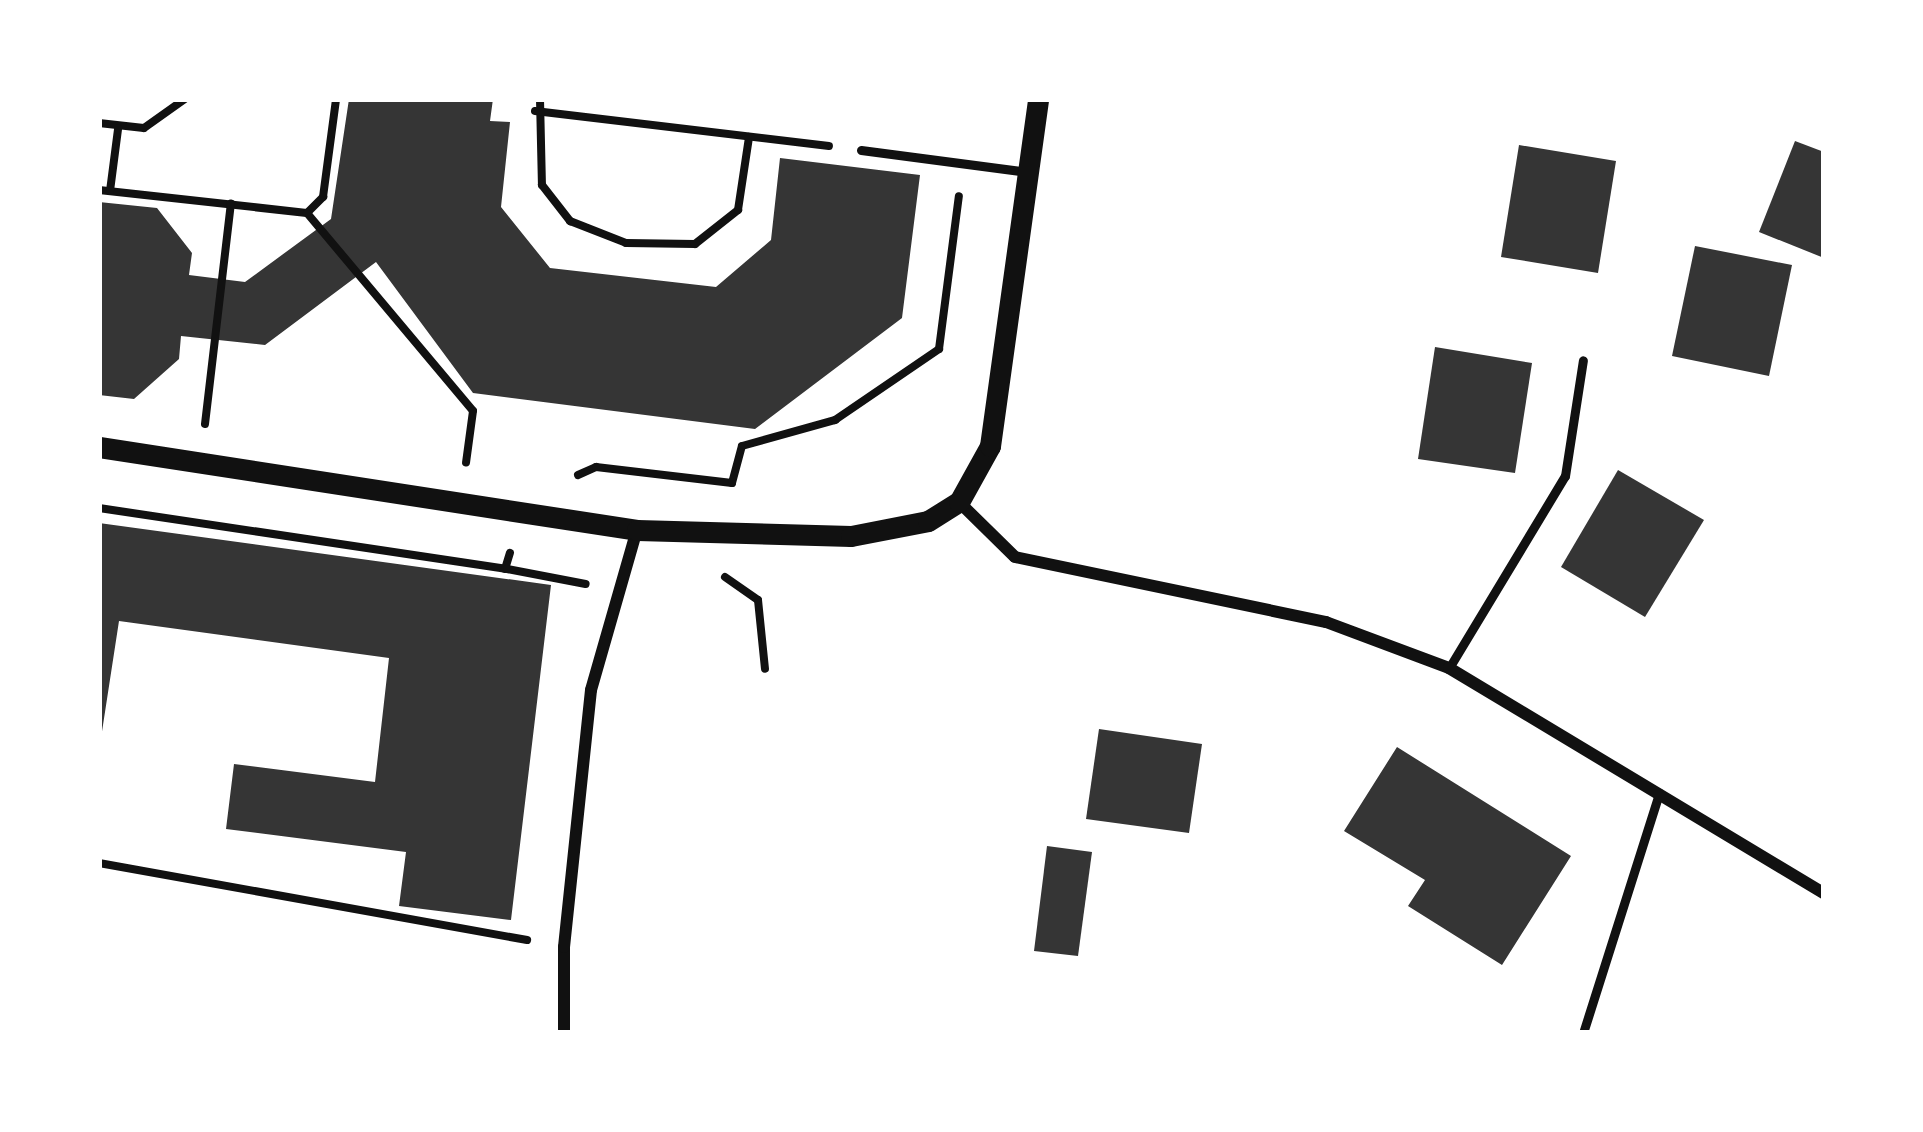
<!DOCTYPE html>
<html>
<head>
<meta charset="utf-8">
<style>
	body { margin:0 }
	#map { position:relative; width:1923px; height:1132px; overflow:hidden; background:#fff; font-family:Roboto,sans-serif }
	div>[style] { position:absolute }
	.building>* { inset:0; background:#353535 }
	.path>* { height:8px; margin:-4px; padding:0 4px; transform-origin:4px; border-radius:4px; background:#111 }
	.service>* { height:9px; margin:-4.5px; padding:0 4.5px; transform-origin:4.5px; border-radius:4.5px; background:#111 }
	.minor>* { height:12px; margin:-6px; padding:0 6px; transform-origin:6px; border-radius:6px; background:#111 }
	.tertiary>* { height:21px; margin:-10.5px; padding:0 10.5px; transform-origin:10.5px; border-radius:10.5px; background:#111 }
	span { translate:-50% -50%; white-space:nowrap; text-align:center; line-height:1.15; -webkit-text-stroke:9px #fff; paint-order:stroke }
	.frame { position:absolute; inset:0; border:102px solid #fff; pointer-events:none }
</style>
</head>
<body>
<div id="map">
	<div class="building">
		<i style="clip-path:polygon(349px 99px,493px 99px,490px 121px,510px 122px,501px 207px,550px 268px,716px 287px,771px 240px,780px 158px,920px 175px,902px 318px,755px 429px,473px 393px,376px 262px,265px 345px,181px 336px,179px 359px,134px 399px,99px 395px,99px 202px,157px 208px,192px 253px,189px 275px,245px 282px,331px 219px)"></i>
		<i style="clip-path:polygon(1795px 141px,1824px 152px,1824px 258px,1759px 232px)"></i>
		<i style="clip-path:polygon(1519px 145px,1616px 161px,1598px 273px,1501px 257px)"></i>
		<i style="clip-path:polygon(1695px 246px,1792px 265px,1769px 376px,1672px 356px)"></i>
		<i style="clip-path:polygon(1435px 347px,1532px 363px,1515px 473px,1418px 459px)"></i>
		<i style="clip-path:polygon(1618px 470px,1704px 520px,1645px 617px,1561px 567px)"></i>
		<i style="clip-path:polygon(99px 523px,551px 585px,511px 920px,399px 906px,406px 852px,226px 829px,234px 764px,375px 782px,389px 658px,119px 621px,99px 751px)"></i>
		<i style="clip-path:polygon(1099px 729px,1202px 744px,1189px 833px,1086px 819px)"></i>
		<i style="clip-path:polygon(1397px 747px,1571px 856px,1502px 965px,1408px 906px,1425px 880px,1344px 831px)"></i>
		<i style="clip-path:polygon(1047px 846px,1092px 852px,1078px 956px,1034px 951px)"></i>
	</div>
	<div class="path">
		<i style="left:540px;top:99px;width:86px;rotate:88.7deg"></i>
		<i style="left:542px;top:185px;width:46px;rotate:52.1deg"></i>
		<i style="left:570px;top:221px;width:60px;rotate:21.4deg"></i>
		<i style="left:626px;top:243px;width:69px;rotate:0.8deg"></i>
		<i style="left:695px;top:244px;width:55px;rotate:-38.3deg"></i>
		<i style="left:738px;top:210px;width:74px;rotate:-81.4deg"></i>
		<i style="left:535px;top:111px;width:296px;rotate:6.8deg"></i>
		<i style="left:99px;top:123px;width:45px;rotate:6.3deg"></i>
		<i style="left:144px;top:128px;width:50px;rotate:-35.3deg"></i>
		<i style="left:99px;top:190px;width:209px;rotate:6.3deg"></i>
		<i style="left:307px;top:213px;width:23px;rotate:-45deg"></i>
		<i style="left:323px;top:197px;width:99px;rotate:-82.4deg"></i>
		<i style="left:110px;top:191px;width:63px;rotate:-82.6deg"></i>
		<i style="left:307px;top:213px;width:258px;rotate:50deg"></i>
		<i style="left:473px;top:411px;width:52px;rotate:97.7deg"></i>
		<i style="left:205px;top:424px;width:222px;rotate:-83.3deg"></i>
		<i style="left:578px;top:475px;width:20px;rotate:-24deg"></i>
		<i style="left:596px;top:467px;width:137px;rotate:6.7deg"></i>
		<i style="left:732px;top:483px;width:38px;rotate:-75deg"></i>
		<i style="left:742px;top:446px;width:97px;rotate:-15.6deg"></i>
		<i style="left:835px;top:420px;width:126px;rotate:-34.3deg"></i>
		<i style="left:939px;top:349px;width:154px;rotate:-82.6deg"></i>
		<i style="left:99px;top:508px;width:411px;rotate:8.5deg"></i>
		<i style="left:505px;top:569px;width:17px;rotate:-73deg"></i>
		<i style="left:507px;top:569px;width:80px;rotate:10.8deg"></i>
		<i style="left:725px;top:577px;width:40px;rotate:34.9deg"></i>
		<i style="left:758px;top:600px;width:69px;rotate:84.2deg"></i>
		<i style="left:99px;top:863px;width:435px;rotate:10.2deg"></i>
	</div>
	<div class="service">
		<i style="left:861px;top:150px;width:167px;rotate:7.5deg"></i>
		<i style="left:1449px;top:668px;width:224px;rotate:-58.9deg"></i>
		<i style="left:1565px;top:476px;width:117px;rotate:-81.2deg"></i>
		<i style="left:1583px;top:1033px;width:252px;rotate:-72.4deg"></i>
	</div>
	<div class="minor">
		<i style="left:959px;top:502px;width:78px;rotate:44.5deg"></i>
		<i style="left:1015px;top:557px;width:318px;rotate:11.8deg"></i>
		<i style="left:1326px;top:622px;width:131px;rotate:20.5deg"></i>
		<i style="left:1449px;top:668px;width:437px;rotate:31deg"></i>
		<i style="left:564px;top:1033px;width:86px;rotate:-90deg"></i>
		<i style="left:564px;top:947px;width:258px;rotate:-84deg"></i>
		<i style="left:591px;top:690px;width:166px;rotate:-74deg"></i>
	</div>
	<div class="tertiary">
		<i style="left:99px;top:447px;width:544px;rotate:8.77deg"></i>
		<i style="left:637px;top:530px;width:214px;rotate:1.6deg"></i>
		<i style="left:851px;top:536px;width:78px;rotate:-11deg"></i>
		<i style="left:928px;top:521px;width:36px;rotate:-32deg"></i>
		<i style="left:959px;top:502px;width:64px;rotate:-61deg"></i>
		<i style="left:990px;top:446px;width:350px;rotate:-82.1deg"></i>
	</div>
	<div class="frame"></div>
</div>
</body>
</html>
